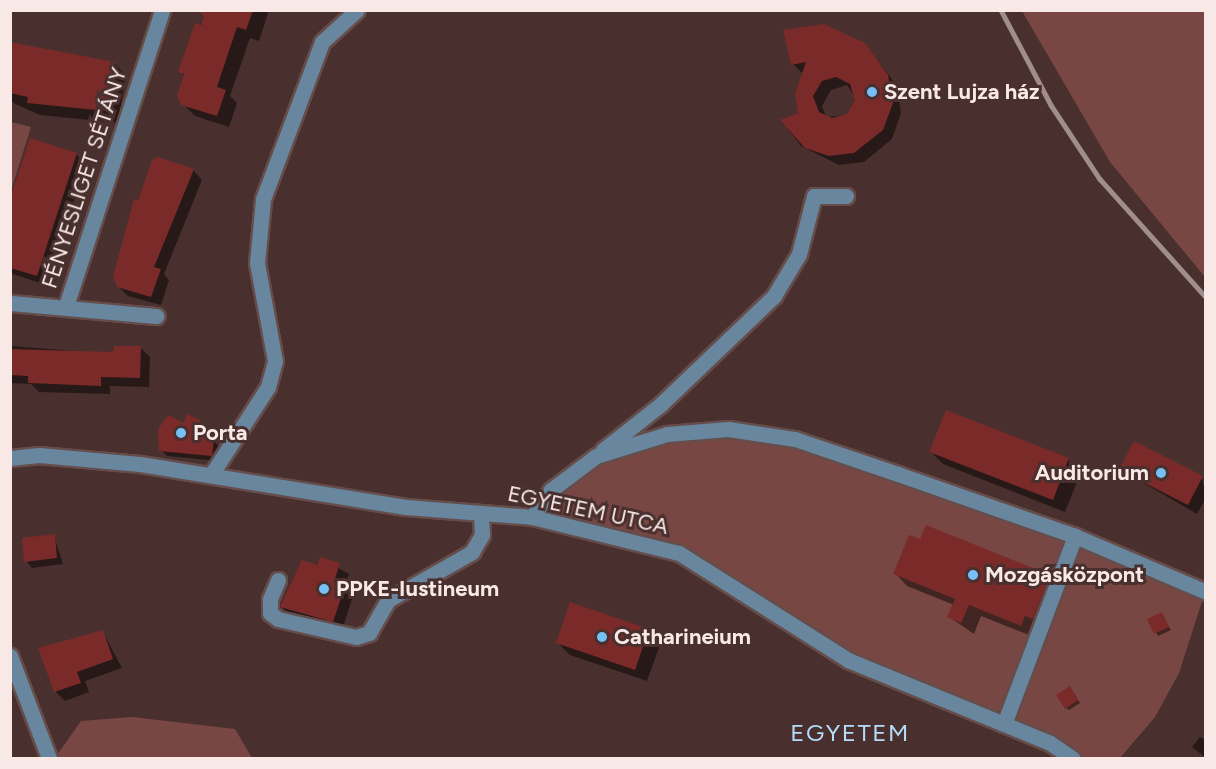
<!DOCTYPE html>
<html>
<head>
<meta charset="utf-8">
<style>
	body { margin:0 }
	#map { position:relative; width:1216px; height:769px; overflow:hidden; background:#49302e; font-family:Figtree,sans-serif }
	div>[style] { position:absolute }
	.green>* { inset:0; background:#794743 }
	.shadow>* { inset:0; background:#0007 }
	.building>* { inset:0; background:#7a2a28 }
	.roads { filter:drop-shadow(2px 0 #654d4b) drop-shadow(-2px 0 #654d4b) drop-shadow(0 2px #654d4b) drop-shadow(0 -2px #654d4b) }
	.minor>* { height:15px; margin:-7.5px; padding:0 7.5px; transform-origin:7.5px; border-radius:7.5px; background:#68869e }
	.rail>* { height:4.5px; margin:-2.25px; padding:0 2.25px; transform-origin:2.25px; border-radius:2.25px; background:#a18d8b }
	.dots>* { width:16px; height:16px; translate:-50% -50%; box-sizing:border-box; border:3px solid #49302e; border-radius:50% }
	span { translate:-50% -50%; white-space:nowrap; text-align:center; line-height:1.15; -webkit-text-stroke:6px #49302e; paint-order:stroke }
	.poi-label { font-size:22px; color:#f8e8e6; font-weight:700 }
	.left { translate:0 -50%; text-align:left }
	.right { translate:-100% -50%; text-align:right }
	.street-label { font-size:22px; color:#f8e8e6 }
	.neighbourhood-label { font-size:24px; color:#b5dcfc; letter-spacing:1.5px }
	.frame { position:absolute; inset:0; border:12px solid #f8e8e6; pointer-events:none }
</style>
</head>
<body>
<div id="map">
	<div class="green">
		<i style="clip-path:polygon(1022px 11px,1205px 11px,1205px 277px,1110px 162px)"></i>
		<i style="clip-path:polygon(11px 122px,31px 127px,11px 191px,10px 122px)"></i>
		<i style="clip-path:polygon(667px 434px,795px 439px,1205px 592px,1179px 673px,1155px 717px,1120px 758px,1072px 758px,848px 660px,712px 569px,532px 517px,596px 456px)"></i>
		<i style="clip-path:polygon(132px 717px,235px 729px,252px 758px,55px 758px,81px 721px)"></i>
	</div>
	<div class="shadow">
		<i style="clip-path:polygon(207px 10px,269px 10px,259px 41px,250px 38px,230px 96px,237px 103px,229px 127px,195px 116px,183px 104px,185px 76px,180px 71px)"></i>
		<i style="clip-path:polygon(evenodd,865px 44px,897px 86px,901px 113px,892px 139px,864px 162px,839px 165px,801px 146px,782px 121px,799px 114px,803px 74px,793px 64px,865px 44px,847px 85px,857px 100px,848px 115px,826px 117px,822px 106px,831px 90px,847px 85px)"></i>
		<i style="clip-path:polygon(10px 50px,114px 63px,126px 75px,118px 123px,40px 115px,15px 104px,10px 99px)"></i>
		<i style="clip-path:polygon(76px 154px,86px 164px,46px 285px,10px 273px,10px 203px)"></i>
		<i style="clip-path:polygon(193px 170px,202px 180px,164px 274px,169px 280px,161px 305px,128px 296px,118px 286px,139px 203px)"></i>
		<i style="clip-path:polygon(10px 346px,115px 354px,141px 348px,150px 357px,149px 387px,110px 386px,110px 394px,39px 392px,31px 384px,10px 383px)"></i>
		<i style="clip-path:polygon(199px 421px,219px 447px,218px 461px,167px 456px,161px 450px,185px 426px)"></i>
		<i style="clip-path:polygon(931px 452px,1068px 460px,1081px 472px,1065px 512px,943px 464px)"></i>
		<i style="clip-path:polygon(1121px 470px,1202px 477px,1206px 498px,1197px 514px)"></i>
		<i style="clip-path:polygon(54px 536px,63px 564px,32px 568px,26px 561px)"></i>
		<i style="clip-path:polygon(321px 559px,349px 574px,344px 588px,353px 596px,342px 630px,291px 616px,282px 607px)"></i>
		<i style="clip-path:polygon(895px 573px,1049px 577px,1061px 589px,1034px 637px,981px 616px,974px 634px,949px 617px,954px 605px,907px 586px)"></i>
		<i style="clip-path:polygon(1161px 614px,1171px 630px,1158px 636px,1149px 620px)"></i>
		<i style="clip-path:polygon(648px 630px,661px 642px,647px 681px,570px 655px,558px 643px)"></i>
		<i style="clip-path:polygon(103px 632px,122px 668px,85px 681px,89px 692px,65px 701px,56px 692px,40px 649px)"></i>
		<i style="clip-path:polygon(1072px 690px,1080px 703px,1069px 710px,1066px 708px)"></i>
		<i style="clip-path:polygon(1200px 737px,1206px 740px,1206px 758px,1192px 747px)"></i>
	</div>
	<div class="building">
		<i style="clip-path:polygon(198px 10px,253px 10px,246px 30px,237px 27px,217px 87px,226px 90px,217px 116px,181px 105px,177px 96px,184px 74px,178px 72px,195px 23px,201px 25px,204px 16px)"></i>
		<i style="clip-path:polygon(evenodd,824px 24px,865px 43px,888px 75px,893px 103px,883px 130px,854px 153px,829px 156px,805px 148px,780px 120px,798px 113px,795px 94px,806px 62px,791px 65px,783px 30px,824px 24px,836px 77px,850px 84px,855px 100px,847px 114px,832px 118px,819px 112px,813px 96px,822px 81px,836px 77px)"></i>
		<i style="clip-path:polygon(10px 42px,115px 62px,106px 111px,27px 103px,28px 97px,10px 93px)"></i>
		<i style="clip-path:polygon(30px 138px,77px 153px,37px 276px,10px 268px,10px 198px)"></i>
		<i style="clip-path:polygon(158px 157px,194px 169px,154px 267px,161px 269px,151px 297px,117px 287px,113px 277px,134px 199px,138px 201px,152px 160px)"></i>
		<i style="clip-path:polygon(114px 346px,141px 346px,140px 378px,101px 377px,101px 386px,28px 383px,28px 376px,10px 375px,10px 349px,113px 352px)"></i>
		<i style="clip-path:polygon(946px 410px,1069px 458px,1053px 500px,929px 452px)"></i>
		<i style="clip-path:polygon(187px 414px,200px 420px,207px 438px,214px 439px,212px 456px,159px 451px,158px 429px,168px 415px,184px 423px)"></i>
		<i style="clip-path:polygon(1134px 441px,1203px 476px,1188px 505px,1119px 470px)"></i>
		<i style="clip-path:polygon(926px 525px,1050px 575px,1033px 619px,1025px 616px,1021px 626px,969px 605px,961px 623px,947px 617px,955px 599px,893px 574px,909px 535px,920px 539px)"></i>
		<i style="clip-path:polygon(55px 534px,57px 558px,24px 562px,22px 538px)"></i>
		<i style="clip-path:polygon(320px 557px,340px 563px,334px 582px,345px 586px,333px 622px,280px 607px,302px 560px,317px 565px)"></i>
		<i style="clip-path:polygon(570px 602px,649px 629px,635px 670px,556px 643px)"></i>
		<i style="clip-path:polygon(1162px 612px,1169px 627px,1154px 634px,1147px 619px)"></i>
		<i style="clip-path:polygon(103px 630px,113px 659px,77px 672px,81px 683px,54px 692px,38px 648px)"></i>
		<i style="clip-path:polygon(1070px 686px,1078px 700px,1065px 709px,1056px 695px)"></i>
	</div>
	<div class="roads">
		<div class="minor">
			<i style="left:10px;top:303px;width:147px;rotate:5.1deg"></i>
			<i style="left:66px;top:306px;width:311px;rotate:-72deg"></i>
			<i style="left:603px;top:450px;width:73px;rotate:-38.3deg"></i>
			<i style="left:660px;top:405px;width:158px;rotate:-43.7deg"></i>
			<i style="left:774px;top:296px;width:49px;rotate:-59.2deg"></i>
			<i style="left:799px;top:254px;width:60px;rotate:-75.5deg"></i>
			<i style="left:814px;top:196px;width:32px"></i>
			<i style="left:10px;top:458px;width:29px;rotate:-6deg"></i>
			<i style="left:39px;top:455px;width:101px;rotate:5.1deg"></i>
			<i style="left:140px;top:464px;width:269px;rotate:9.2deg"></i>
			<i style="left:406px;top:507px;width:126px;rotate:4.5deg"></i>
			<i style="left:532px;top:517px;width:151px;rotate:13.8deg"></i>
			<i style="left:679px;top:553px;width:200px;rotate:32.3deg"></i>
			<i style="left:848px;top:660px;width:218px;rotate:22.3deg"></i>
			<i style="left:1050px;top:743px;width:27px;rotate:34deg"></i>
			<i style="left:211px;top:475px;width:105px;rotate:-57.1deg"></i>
			<i style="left:268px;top:387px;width:27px;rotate:-75deg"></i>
			<i style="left:275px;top:361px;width:100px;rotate:-100.4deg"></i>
			<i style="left:257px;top:263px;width:64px;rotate:-84.6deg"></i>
			<i style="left:263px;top:199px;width:168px;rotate:-69.4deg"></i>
			<i style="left:322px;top:42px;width:47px;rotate:-42.4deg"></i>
			<i style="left:532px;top:517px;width:33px;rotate:-55deg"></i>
			<i style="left:551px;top:490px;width:56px;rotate:-37.1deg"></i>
			<i style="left:596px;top:456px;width:74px;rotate:-17.2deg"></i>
			<i style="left:667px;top:434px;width:61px;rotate:-4.7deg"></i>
			<i style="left:728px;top:429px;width:68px;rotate:8.5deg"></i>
			<i style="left:795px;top:439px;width:109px;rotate:18.8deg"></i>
			<i style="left:898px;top:474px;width:188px;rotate:19.3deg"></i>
			<i style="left:1075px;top:536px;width:142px;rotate:23.1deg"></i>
			<i style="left:278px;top:580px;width:21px;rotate:113deg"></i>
			<i style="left:270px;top:599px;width:14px;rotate:90deg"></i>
			<i style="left:270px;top:613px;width:10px;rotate:37deg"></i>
			<i style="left:278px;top:619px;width:80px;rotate:13deg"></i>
			<i style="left:356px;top:637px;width:14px;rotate:-17deg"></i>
			<i style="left:369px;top:633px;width:38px;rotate:-60deg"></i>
			<i style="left:388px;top:600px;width:97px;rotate:-29.7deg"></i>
			<i style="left:472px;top:552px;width:20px;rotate:-60deg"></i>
			<i style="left:482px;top:535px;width:22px;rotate:-93deg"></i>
			<i style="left:10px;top:656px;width:109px;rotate:69.1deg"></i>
			<i style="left:1004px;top:724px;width:201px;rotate:-69.3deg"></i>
		</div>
	</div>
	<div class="rail">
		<i style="left:1001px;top:10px;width:107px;rotate:62.2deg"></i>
		<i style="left:1051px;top:105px;width:89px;rotate:56.5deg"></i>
		<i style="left:1100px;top:179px;width:159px;rotate:48.1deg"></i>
	</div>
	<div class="dots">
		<i style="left:872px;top:92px;background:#77bff7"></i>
		<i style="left:181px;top:433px;background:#77bff7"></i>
		<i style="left:1161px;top:473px;background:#77bff7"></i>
		<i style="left:973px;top:575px;background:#77bff7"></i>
		<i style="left:324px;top:589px;background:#77bff7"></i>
		<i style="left:602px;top:637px;background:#77bff7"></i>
	</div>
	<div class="poi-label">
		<span class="left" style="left:884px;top:92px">Szent Lujza ház</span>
		<span class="left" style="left:193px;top:433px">Porta</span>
		<span class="right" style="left:1149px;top:473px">Auditorium</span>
		<span class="left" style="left:985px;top:575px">Mozgásközpont</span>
		<span class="left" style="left:336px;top:589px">PPKE-Iustineum</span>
		<span class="left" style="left:614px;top:637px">Catharineium</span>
	</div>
	<div class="street-label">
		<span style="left:84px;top:178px;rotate:-72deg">FÉNYESLIGET SÉTÁNY</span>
		<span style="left:588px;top:510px;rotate:12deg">EGYETEM UTCA</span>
	</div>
	<div class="neighbourhood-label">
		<span style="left:850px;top:733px">EGYETEM</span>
	</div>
	<div class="frame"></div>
</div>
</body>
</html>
